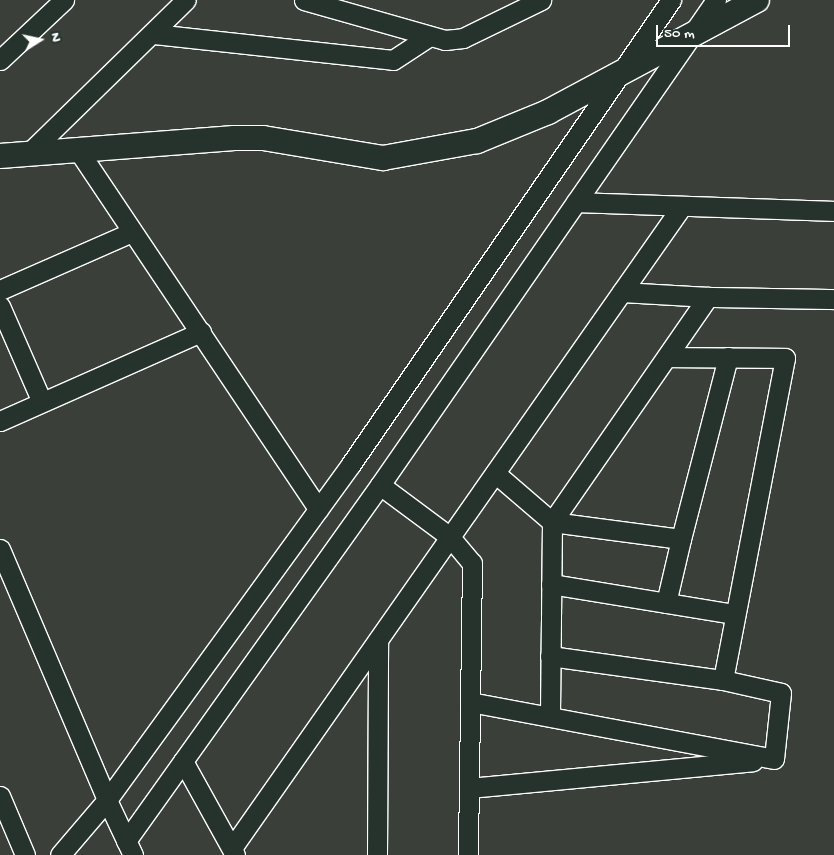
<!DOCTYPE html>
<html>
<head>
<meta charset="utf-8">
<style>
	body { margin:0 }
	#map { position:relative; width:834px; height:855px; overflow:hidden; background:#3a3f39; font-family:"Gochi Hand",sans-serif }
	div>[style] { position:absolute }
	.roads { filter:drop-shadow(1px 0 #fff) drop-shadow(-1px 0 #fff) drop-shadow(0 1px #fff) drop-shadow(0 -1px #fff) }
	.minor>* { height:19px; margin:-9.5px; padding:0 9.5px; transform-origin:9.5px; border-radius:9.5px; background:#26332d }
	.tertiary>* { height:24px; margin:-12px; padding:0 12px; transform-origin:12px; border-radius:12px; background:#26332d }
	span { translate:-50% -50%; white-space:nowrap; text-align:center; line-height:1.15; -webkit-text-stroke:4px #26332d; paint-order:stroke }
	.north { position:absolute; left:15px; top:15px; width:50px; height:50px; -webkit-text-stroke:4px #26332d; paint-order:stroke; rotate:80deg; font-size:14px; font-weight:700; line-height:20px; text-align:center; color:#fff }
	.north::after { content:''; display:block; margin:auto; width:18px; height:22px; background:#fff; clip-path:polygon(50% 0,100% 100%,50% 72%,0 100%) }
	.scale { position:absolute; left:656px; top:25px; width:134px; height:22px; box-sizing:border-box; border:2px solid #fff; border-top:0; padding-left:6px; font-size:15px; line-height:18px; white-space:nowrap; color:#fff; -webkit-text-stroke:4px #26332d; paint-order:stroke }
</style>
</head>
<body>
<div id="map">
	<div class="roads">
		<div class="minor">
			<i style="left:304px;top:0;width:147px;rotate:15.8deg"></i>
			<i style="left:445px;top:40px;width:18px;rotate:-6deg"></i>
			<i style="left:463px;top:38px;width:87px;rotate:-26deg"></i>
			<i style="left:154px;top:34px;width:240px;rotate:6.2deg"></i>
			<i style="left:393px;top:60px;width:42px;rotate:-33.3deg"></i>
			<i style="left:0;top:60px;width:88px;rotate:-43.2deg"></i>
			<i style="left:78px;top:150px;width:432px;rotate:56.2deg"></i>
			<i style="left:31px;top:151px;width:216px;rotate:-44.3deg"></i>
			<i style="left:576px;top:202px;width:258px;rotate:2deg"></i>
			<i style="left:0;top:290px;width:142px;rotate:-23.7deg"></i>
			<i style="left:622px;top:292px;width:86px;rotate:3.3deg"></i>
			<i style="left:0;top:306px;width:103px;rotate:66.4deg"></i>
			<i style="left:667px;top:357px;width:118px;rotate:0.5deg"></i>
			<i style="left:785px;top:358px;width:328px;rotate:100.9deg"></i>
			<i style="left:723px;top:680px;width:59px;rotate:12.6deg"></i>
			<i style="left:781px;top:693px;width:66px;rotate:96.1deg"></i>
			<i style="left:0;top:421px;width:220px;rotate:-23.9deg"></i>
			<i style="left:495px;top:473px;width:75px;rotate:40.7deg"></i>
			<i style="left:552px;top:522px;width:193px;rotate:90.6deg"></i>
			<i style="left:380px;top:485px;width:87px;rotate:36.6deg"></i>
			<i style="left:450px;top:537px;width:34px;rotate:50deg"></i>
			<i style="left:472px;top:563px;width:292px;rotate:90.8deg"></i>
			<i style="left:681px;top:539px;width:188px;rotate:-75.5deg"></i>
			<i style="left:0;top:549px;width:273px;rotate:66.9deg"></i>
			<i style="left:107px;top:800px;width:415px;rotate:-54deg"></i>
			<i style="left:351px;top:464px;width:564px;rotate:-55.41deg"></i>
			<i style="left:551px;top:584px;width:186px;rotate:9.3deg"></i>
			<i style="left:666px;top:603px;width:66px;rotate:-76.8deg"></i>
			<i style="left:681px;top:539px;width:130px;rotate:-172.5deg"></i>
			<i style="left:552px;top:522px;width:274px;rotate:-55.3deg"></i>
			<i style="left:708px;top:297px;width:126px;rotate:0.9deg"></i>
			<i style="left:550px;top:656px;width:175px;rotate:7.9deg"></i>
			<i style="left:470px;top:702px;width:309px;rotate:10.6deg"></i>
			<i style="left:183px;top:761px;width:107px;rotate:61deg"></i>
			<i style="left:469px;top:788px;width:285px;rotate:-5.4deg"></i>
			<i style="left:0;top:796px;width:64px;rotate:67deg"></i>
			<i style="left:126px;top:841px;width:437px;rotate:-54.5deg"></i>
			<i style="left:380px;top:485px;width:590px;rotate:-55.29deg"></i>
			<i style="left:232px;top:848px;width:784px;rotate:-54.97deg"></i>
			<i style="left:60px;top:855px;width:72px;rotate:-49.5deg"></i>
			<i style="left:107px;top:800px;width:61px;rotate:64.7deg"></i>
			<i style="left:377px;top:855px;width:215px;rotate:-89.7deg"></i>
		</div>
		<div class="tertiary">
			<i style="left:0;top:156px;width:235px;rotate:-4.4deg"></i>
			<i style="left:234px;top:138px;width:29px"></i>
			<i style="left:263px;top:138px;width:122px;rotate:9.5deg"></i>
			<i style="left:383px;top:158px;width:96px;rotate:-10.3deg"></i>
			<i style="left:477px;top:141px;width:77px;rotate:-22.2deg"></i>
			<i style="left:548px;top:112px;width:237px;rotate:-28.2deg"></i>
		</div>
	</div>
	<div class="north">N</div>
	<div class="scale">50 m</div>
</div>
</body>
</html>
